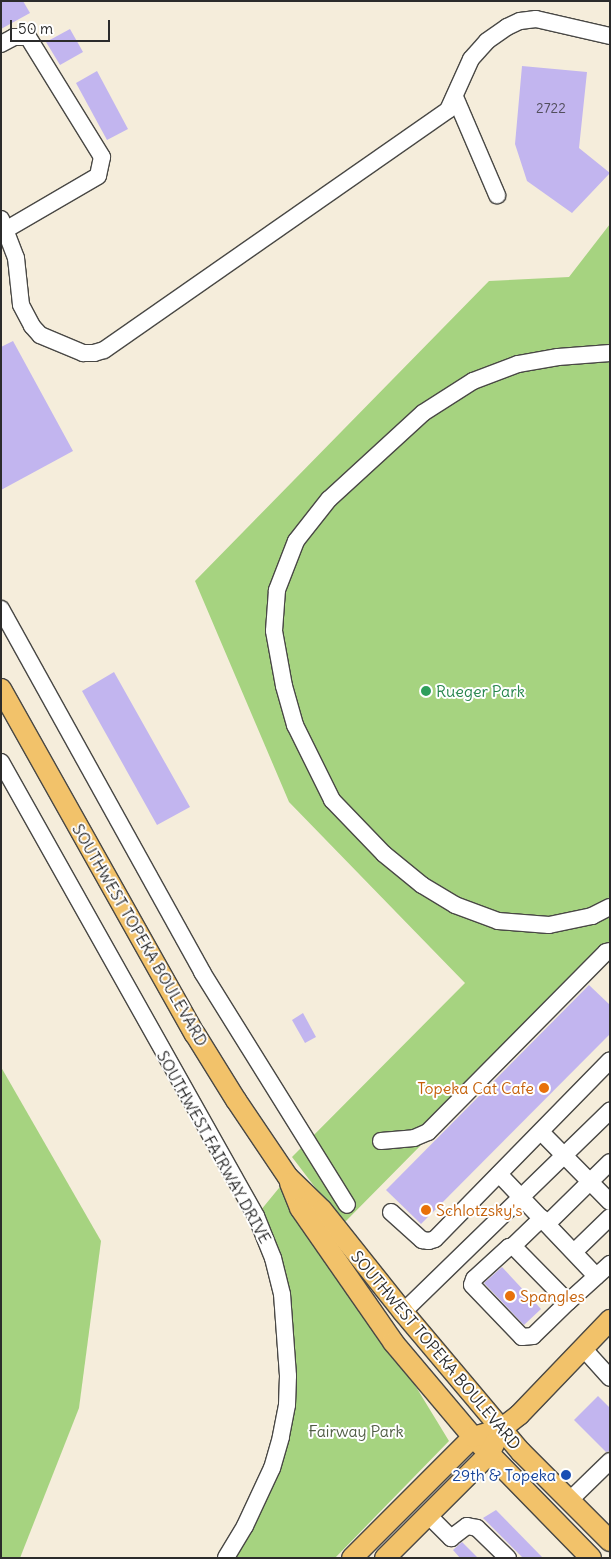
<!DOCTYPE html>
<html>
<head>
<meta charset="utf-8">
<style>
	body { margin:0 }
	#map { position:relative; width:611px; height:1559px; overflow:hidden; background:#f5eddb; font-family:Delius,sans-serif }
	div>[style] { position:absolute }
	.green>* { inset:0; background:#a6d380 }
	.building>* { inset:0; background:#c2b5ef }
	.roads { filter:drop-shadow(1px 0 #494845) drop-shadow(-1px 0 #494845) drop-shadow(0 1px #494845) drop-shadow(0 -1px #494845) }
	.minor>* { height:16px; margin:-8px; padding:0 8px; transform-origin:8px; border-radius:8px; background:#fff }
	.major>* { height:20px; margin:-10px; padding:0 10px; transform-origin:10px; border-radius:10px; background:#f2c26a }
	.dots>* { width:14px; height:14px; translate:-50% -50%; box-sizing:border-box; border:2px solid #fff; border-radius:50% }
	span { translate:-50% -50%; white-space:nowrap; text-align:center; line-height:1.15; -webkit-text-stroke:4px #fff; paint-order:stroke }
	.number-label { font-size:14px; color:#514e5c }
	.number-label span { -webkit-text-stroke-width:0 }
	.leisure-label { font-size:16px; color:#27864d }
	.left { translate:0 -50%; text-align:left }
	.street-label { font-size:16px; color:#2b2b2b }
	.food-label { font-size:16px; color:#c56008 }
	.right { translate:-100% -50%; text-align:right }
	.park-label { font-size:16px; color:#505d44 }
	.transit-label { font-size:16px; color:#164399 }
	.frame { position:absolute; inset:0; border:2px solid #2b2b2b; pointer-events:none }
	.scale { position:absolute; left:10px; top:20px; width:100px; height:22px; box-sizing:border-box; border:2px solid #2b2b2b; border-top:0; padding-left:6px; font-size:15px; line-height:18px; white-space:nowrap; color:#2b2b2b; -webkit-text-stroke:4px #fff; paint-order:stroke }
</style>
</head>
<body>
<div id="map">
	<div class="green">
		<i style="clip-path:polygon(610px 224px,610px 954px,343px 1224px,292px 1157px,465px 983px,289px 802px,195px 581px,489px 281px,569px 277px)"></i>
		<i style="clip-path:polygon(1px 1067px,101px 1241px,79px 1408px,20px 1558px,1px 1558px)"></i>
		<i style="clip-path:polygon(288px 1177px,449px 1441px,335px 1558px,225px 1558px,259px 1499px,287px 1406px,282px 1294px,256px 1216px)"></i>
	</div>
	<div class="building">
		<i style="clip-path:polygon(1px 1px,23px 1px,30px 13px,1px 29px)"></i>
		<i style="clip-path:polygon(70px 29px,83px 52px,60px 65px,46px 42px)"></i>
		<i style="clip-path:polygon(522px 66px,587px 72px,579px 148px,610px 173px,572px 213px,527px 181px,515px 144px)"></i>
		<i style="clip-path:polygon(97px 71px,128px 129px,107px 140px,76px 83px)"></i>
		<i style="clip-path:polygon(13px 341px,73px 451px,1px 490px,1px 347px)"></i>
		<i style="clip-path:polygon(114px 672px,190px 807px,157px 825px,82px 691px)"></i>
		<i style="clip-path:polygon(589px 985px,610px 1005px,610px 1034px,421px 1224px,386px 1190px)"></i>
		<i style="clip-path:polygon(303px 1013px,316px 1037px,305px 1043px,292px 1020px)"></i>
		<i style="clip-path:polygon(502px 1267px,541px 1309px,524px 1325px,484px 1283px)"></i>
		<i style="clip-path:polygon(598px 1396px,610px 1408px,610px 1451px,606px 1452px,574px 1420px)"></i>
		<i style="clip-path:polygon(496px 1510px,543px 1558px,523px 1558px,483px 1518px)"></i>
		<i style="clip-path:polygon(462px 1542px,478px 1558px,460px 1558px,453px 1550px)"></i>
	</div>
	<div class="roads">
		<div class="minor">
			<i style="left:1px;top:44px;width:15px;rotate:-28deg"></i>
			<i style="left:14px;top:37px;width:14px"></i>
			<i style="left:28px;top:37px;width:141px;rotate:58.3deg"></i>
			<i style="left:102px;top:157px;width:19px;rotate:102deg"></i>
			<i style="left:98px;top:176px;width:105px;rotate:149.8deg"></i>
			<i style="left:455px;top:97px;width:107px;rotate:66.8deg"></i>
			<i style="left:1px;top:219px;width:42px;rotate:69deg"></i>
			<i style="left:16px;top:258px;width:47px;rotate:83.9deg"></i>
			<i style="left:21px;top:305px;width:24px;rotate:62deg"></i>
			<i style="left:32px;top:326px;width:12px;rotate:48deg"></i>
			<i style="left:40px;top:335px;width:47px;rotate:22.7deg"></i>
			<i style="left:83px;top:353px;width:11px"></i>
			<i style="left:94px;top:353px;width:10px;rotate:-17deg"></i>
			<i style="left:104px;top:350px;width:419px;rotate:-34.9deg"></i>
			<i style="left:448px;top:110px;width:56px;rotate:-65.7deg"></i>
			<i style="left:471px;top:59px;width:24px;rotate:-48deg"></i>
			<i style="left:487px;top:41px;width:24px;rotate:-35deg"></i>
			<i style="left:507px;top:27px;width:14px;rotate:-25deg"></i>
			<i style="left:520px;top:21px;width:16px;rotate:-7deg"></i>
			<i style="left:536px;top:19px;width:76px;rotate:12.9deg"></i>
			<i style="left:610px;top:353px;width:52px;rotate:175.6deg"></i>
			<i style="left:558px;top:357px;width:41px;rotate:170.1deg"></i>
			<i style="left:518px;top:364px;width:48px;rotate:159.3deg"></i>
			<i style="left:473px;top:381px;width:59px;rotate:147.4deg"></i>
			<i style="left:423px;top:413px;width:127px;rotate:137.5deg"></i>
			<i style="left:329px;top:499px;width:53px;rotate:128.2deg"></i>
			<i style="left:296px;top:541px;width:53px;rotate:111.2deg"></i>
			<i style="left:277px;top:590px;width:41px;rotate:94.2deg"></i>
			<i style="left:274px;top:631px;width:56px;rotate:79.7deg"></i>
			<i style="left:284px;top:686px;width:41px;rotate:74.2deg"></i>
			<i style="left:295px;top:725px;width:84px;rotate:63.7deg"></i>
			<i style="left:332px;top:800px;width:75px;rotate:46.1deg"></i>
			<i style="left:384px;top:854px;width:49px;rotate:39.2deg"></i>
			<i style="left:422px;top:885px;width:39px;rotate:31deg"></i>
			<i style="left:455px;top:905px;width:46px;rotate:20.4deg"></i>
			<i style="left:498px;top:921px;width:51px;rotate:4.5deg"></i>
			<i style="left:549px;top:925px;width:44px;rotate:-11.8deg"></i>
			<i style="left:592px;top:916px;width:20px;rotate:-27deg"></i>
			<i style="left:1px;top:609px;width:415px;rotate:61deg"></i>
			<i style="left:202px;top:972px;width:274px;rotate:58.1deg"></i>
			<i style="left:1px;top:762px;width:521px;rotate:60.68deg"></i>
			<i style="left:256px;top:1216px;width:45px;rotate:68deg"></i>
			<i style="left:273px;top:1258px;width:37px;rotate:76deg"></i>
			<i style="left:282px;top:1294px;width:82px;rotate:85.8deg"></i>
			<i style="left:288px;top:1376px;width:29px;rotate:92deg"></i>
			<i style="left:287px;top:1405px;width:33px;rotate:101deg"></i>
			<i style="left:281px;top:1437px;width:32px;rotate:106deg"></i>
			<i style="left:272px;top:1468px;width:64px;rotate:115deg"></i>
			<i style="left:245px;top:1526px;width:37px;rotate:121deg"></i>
			<i style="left:541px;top:1132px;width:98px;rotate:45.4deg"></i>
			<i style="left:381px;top:1141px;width:33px;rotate:-5deg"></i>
			<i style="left:414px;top:1138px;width:15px;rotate:-23deg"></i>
			<i style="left:428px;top:1132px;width:253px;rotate:-45.3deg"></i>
			<i style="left:606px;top:952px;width:4px;rotate:-14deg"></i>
			<i style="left:499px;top:1174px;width:141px;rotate:46.4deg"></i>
			<i style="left:391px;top:1212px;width:42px;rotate:42.1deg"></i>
			<i style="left:422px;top:1240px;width:7px;rotate:8deg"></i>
			<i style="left:429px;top:1241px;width:6px;rotate:-18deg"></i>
			<i style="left:435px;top:1239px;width:250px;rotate:-45.6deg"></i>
			<i style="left:542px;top:1218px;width:40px;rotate:136deg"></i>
			<i style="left:513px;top:1246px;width:78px;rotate:45.5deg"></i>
			<i style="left:568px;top:1302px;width:57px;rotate:-42.1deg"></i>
			<i style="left:547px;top:1224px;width:88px;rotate:-44.5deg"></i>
			<i style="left:513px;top:1246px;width:4px;rotate:166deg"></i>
			<i style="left:509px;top:1247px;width:47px;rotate:137.6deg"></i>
			<i style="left:474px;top:1279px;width:6px;rotate:108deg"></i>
			<i style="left:472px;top:1285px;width:72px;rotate:46.1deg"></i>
			<i style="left:522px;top:1337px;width:11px;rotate:-5deg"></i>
			<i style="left:533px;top:1336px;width:49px;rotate:-44.2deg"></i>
			<i style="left:574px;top:1252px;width:50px;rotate:-44.2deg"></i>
			<i style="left:403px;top:1312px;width:289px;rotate:-44.2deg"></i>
			<i style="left:583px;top:1348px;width:40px;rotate:48deg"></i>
			<i style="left:569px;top:1501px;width:57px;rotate:-44.3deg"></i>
			<i style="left:428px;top:1515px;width:33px;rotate:45deg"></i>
			<i style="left:451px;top:1538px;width:20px;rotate:-37deg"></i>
			<i style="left:467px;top:1526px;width:10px;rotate:11deg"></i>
			<i style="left:477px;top:1528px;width:43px;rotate:44.1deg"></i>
		</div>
		<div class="major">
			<i style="left:1px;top:689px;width:396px;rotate:60.7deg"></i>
			<i style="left:195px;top:1034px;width:78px;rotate:58.2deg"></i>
			<i style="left:236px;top:1100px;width:93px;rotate:56deg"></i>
			<i style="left:288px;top:1177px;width:47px;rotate:44.1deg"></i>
			<i style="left:322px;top:1210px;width:130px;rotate:51.5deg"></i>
			<i style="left:403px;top:1312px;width:183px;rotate:49.9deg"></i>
			<i style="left:521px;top:1452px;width:126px;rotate:45deg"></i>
			<i style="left:290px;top:1183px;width:27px;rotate:68deg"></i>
			<i style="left:300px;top:1208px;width:163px;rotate:55.2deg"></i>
			<i style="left:393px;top:1342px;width:124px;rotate:49.9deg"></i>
			<i style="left:473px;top:1437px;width:169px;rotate:45.7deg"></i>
			<i style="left:352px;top:1558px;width:171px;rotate:-45deg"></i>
			<i style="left:473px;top:1437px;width:29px;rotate:-16deg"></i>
			<i style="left:501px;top:1429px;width:23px;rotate:-38deg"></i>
			<i style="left:519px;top:1415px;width:132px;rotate:-46.2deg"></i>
			<i style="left:385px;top:1558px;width:147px;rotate:-45deg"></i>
			<i style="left:489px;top:1454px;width:13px;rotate:-63deg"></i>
		</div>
	</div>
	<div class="dots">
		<i style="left:426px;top:691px;background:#2e9e5b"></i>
		<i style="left:544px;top:1088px;background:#e8710a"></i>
		<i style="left:426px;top:1210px;background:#e8710a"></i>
		<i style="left:510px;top:1296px;background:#e8710a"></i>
		<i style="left:566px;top:1475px;background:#1a4fb4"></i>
	</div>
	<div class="number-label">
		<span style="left:551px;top:108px">2722</span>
	</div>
	<div class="leisure-label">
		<span class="left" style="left:436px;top:691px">Rueger Park</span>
	</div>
	<div class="street-label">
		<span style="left:140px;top:935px;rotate:60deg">SOUTHWEST TOPEKA BOULEVARD</span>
		<span style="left:214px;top:1147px;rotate:61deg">SOUTHWEST FAIRWAY DRIVE</span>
		<span style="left:436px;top:1350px;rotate:50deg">SOUTHWEST TOPEKA BOULEVARD</span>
	</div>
	<div class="food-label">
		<span class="right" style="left:534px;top:1088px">Topeka Cat Cafe</span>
		<span class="left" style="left:436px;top:1210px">Schlotzsky's</span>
		<span class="left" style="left:520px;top:1296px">Spangles</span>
	</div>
	<div class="park-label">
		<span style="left:356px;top:1431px">Fairway Park</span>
	</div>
	<div class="transit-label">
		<span class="right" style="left:556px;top:1475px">29th &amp; Topeka</span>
	</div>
	<div class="frame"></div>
	<div class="scale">50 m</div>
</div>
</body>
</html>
